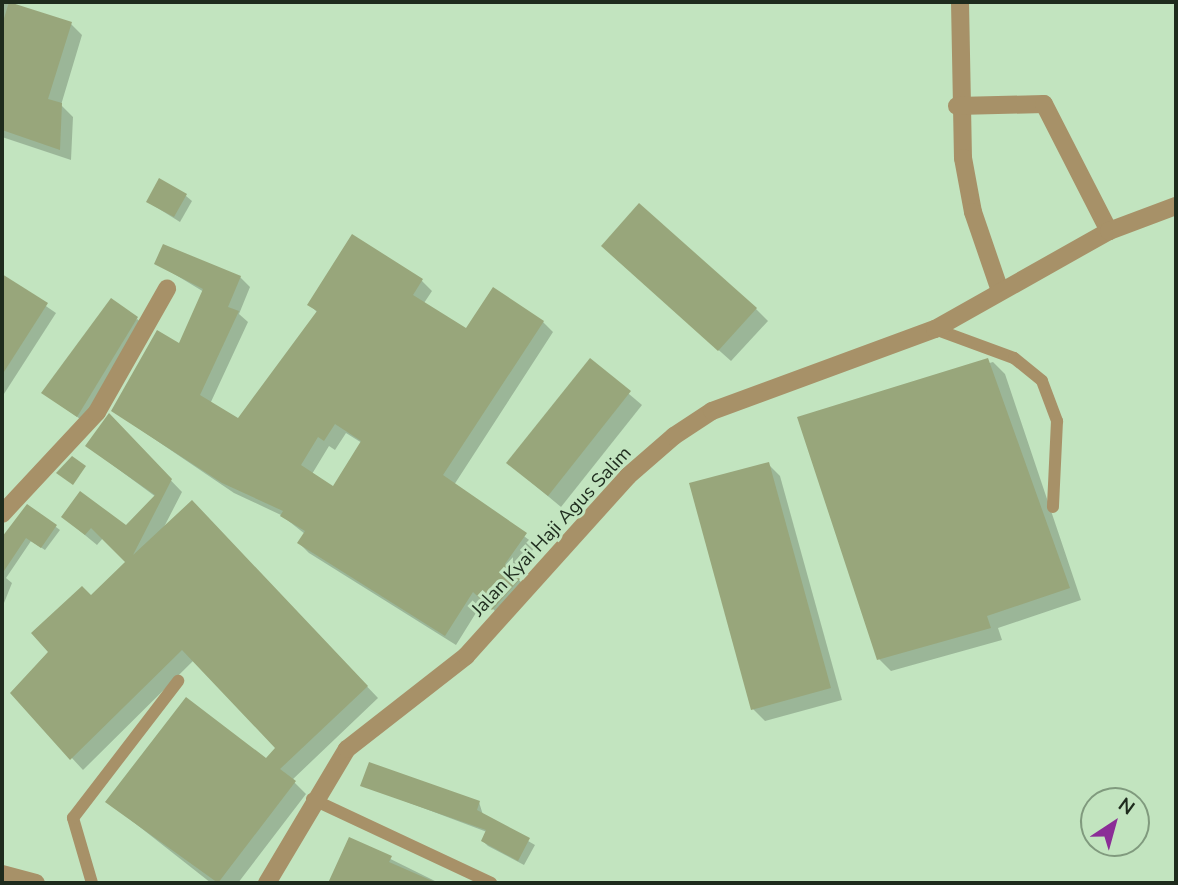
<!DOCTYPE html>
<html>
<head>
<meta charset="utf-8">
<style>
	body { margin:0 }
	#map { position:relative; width:1178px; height:885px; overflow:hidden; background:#c2e4bf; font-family:"Nunito Sans",sans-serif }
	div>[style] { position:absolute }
	.shadow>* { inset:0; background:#0003 }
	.building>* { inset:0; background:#98a67b }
	.service>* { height:12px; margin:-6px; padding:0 6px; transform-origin:6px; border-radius:6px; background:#a79168 }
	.minor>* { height:18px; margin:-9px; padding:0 9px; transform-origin:9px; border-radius:9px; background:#a79168 }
	.tertiary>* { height:18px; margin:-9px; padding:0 9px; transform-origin:9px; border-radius:9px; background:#a79168 }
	span { translate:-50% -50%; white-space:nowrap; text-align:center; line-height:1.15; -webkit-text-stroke:6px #c2e4bf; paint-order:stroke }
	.street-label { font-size:19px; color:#1e2b1d }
	.frame { position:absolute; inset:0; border:4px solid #1e2b1d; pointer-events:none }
	.north { position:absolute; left:1080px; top:787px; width:70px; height:70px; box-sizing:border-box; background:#c2e4bf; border:2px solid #809a7e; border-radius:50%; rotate:36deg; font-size:19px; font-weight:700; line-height:28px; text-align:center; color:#1e2b1d }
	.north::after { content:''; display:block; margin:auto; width:24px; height:32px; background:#8b2d97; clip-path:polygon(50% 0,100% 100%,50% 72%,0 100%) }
</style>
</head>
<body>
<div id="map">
	<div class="shadow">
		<i style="clip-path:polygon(2px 2px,71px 24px,82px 35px,61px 105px,73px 117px,71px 160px,2px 137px)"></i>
		<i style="clip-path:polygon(186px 196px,192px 201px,180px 222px,148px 202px)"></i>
		<i style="clip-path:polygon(evenodd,352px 236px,422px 281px,432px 291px,424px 303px,467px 330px,543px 322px,553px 332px,454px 485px,536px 545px,515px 576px,529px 590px,503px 619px,484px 600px,456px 645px,309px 553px,299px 543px,305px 534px,281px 515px,234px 493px,113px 411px,180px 346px,204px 292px,156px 263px,240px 277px,250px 287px,239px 314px,248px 322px,210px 404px,238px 420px,318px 313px,309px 304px,352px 236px,346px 433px,362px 443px,334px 488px,312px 474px,329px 446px,335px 450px,346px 433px)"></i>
		<i style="clip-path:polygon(615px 258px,756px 309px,768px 321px,731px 361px)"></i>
		<i style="clip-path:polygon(2px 276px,56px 313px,2px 397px)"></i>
		<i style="clip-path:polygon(137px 319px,143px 324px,83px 421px,43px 393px)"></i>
		<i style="clip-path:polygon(590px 361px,642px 405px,561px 507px,508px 463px)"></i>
		<i style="clip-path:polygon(993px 362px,1005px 374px,1081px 600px,998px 628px,1002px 640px,891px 671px,879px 659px,799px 418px)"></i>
		<i style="clip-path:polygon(109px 416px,182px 492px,164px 527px,203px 514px,378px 698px,292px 780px,306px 794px,238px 883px,211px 883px,108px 802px,266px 761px,278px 748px,194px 660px,83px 770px,12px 693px,128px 562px,103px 538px,97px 545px,63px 517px,126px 528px,156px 497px,87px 446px)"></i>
		<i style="clip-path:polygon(768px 464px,780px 476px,842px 700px,765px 721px,753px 709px)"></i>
		<i style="clip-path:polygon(28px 506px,60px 530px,45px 550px,31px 541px,6px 578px,12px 583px,2px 608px,2px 540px)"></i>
		<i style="clip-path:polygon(362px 785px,479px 802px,483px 815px,535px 845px,524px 865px,488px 846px,483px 841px,487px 832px)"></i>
		<i style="clip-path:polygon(350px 839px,439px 883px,330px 883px)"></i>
	</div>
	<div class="building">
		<i style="clip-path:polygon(9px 2px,72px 22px,48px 99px,62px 103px,60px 150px,2px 130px,2px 25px)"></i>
		<i style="clip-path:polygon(159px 178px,187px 194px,174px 217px,146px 202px)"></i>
		<i style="clip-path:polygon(639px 203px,757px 308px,718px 351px,601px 246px)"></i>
		<i style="clip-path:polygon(evenodd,352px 234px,423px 279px,413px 295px,466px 328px,493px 287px,544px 321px,443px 475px,527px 533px,505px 564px,520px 579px,492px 610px,473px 592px,445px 636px,297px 543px,305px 531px,280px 516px,283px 511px,222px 483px,111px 411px,157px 330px,179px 343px,203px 289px,154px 264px,163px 244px,241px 276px,228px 307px,239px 311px,200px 395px,238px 418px,317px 311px,307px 305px,352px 234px,335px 424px,361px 441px,333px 486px,301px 465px,318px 437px,324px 441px,335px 424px)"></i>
		<i style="clip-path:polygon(2px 274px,48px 303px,2px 375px)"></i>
		<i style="clip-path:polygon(111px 298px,138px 317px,77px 417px,41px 393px)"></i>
		<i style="clip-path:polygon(590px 358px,631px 391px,548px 496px,506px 463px)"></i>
		<i style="clip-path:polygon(988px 358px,1070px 588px,987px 616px,991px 628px,877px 660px,797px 417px)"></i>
		<i style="clip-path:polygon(109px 413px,172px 479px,133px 555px,192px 500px,368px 686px,280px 769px,296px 781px,218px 883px,105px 802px,186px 697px,266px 758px,275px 748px,182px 650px,70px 760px,10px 693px,48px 652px,31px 633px,82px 586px,91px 595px,125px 562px,91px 528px,85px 535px,61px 517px,80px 491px,126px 525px,155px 495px,85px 446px)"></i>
		<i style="clip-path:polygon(72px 456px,86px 466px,73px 485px,56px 473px)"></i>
		<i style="clip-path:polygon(769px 462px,831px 688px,751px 710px,689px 483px)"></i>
		<i style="clip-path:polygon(27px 504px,57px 525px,41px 548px,26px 538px,2px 574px,2px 537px)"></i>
		<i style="clip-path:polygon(369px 762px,480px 801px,477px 810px,530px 838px,518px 861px,481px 841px,486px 830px,360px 786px)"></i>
		<i style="clip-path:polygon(349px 837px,392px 856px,389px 862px,437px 883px,328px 883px)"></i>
	</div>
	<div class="service">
		<i style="left:935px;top:329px;width:84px;rotate:20.2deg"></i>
		<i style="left:1014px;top:358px;width:36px;rotate:39deg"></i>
		<i style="left:1042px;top:381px;width:43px;rotate:69.4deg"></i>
		<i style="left:1057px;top:421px;width:86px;rotate:92.7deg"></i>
		<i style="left:312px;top:799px;width:198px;rotate:25.1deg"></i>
		<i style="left:92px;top:883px;width:68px;rotate:-106.3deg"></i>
		<i style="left:73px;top:818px;width:173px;rotate:-52.5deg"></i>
	</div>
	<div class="minor">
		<i style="left:960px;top:2px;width:156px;rotate:88.9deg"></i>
		<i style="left:963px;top:158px;width:55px;rotate:79.5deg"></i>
		<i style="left:973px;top:212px;width:80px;rotate:71.1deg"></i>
		<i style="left:957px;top:106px;width:87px;rotate:-1.3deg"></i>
		<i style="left:1044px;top:104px;width:143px;rotate:62.9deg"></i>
		<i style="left:2px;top:514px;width:139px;rotate:-47deg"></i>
		<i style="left:97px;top:412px;width:142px;rotate:-60.4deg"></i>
		<i style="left:267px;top:883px;width:156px;rotate:-59.2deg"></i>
		<i style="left:347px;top:749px;width:151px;rotate:-38deg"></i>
		<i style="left:466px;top:656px;width:242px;rotate:-48deg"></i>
		<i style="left:628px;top:476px;width:61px;rotate:-41deg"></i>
		<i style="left:674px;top:436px;width:45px;rotate:-33.3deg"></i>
		<i style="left:712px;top:411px;width:238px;rotate:-20.2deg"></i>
		<i style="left:935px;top:329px;width:200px;rotate:-29.4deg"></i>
		<i style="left:1109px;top:231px;width:72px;rotate:-20.5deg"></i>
	</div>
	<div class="tertiary">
		<i style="left:2px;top:874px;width:35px;rotate:15deg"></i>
	</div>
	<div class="street-label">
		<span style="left:552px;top:532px;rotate:-47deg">Jalan Kyai Haji Agus Salim</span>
	</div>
	<div class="frame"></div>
	<div class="north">N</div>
</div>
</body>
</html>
